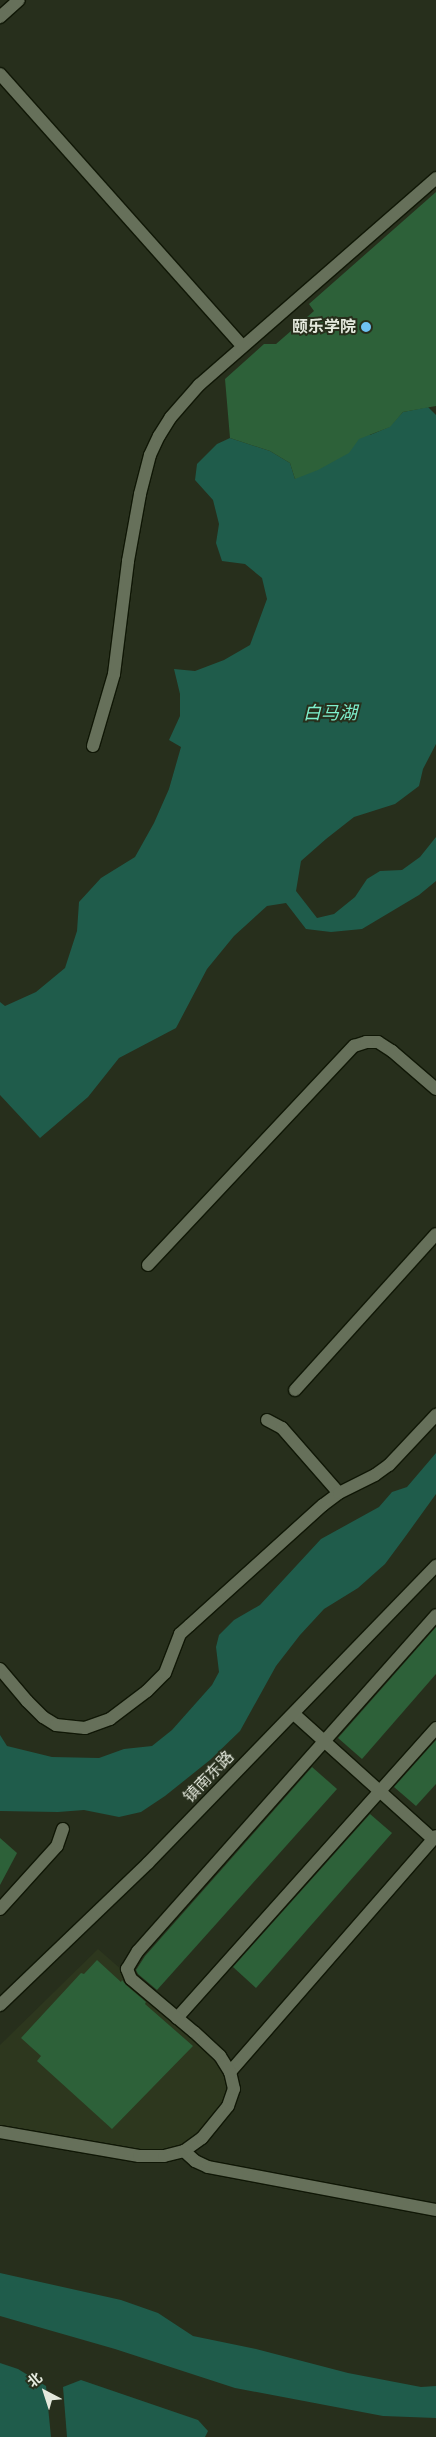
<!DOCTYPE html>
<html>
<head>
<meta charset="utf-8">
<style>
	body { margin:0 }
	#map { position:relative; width:436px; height:2437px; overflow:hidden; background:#272f1c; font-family:Rubik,"Noto Sans SC",sans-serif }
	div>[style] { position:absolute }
	.built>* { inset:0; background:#2d371e }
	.water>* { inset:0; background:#1f5c4b }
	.building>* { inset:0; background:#2d6139 }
	.roads { filter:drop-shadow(1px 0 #101706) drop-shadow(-1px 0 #101706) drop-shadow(0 1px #101706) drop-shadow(0 -1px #101706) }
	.minor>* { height:12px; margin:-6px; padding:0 6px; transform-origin:6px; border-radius:6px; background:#66705a }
	.tertiary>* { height:12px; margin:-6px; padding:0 6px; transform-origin:6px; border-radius:6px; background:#66705a }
	.dots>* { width:14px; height:14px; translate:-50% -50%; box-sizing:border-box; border:2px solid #272f1c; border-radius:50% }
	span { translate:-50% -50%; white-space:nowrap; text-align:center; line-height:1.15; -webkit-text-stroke:4px #272f1c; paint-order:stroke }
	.poi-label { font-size:16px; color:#e4e9dd; font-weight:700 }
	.right { translate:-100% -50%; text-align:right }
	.street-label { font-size:16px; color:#e4e9dd }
	.water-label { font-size:18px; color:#7ff0cd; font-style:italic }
	.north { position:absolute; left:20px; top:2367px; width:50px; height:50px; -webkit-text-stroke:4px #272f1c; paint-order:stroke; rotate:320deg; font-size:14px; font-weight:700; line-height:20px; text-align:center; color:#e4e9dd }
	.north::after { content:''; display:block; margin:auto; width:18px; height:22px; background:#e4e9dd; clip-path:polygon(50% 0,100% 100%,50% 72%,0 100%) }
</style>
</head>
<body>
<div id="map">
	<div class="built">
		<i style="clip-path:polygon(98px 1949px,220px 2056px,234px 2089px,202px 2138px,164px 2156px,0 2132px,0 2045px)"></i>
	</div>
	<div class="water">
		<i style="clip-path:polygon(428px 407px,436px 415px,436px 744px,423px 769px,419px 786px,395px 804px,354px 817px,326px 839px,301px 861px,296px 891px,317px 918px,334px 914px,355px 897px,367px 879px,380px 871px,402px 870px,420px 857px,436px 837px,436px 881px,419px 895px,362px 929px,331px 932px,306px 929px,286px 903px,267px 906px,234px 936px,207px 969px,176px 1028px,119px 1058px,88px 1097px,40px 1138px,0 1095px,0 1002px,5px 1006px,36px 992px,65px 968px,77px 931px,79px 902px,101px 878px,135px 857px,154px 823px,169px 789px,181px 747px,169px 740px,180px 716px,180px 694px,174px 669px,195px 671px,224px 660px,250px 645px,267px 599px,262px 578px,245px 564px,222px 561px,216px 543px,219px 524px,213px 500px,195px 480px,197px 464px,217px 444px,230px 438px,270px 451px,290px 463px,295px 479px,360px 425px,370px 435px,389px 427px,403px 412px)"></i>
		<i style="clip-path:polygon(436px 1453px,436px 1494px,405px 1537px,385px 1564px,358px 1588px,324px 1609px,300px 1635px,276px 1666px,240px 1731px,210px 1760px,165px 1796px,141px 1812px,119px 1817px,84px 1810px,58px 1812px,0 1811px,0 1735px,7px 1746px,52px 1757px,99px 1758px,124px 1749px,152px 1746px,172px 1730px,212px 1685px,219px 1672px,216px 1647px,219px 1635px,234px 1620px,260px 1605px,321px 1539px,379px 1507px,392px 1492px,407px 1487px)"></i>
		<i style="clip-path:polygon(0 2273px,121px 2300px,158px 2313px,193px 2336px,256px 2349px,348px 2373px,421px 2387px,436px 2386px,436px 2418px,383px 2416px,235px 2388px,115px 2349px,0 2316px)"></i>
		<i style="clip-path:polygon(0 2363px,18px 2369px,46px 2386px,51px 2437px,0 2437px)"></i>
		<i style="clip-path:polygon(81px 2380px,198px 2420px,208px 2431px,205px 2437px,67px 2437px,63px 2387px)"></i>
	</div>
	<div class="building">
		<i style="clip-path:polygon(436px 192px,436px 406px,403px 412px,390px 427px,359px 439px,349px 453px,318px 470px,295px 479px,290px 463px,270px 451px,230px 438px,225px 379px,264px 344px,276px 344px,314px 311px,309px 304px)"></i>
		<i style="clip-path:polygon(436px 1627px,436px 1674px,362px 1759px,338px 1738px)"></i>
		<i style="clip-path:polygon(436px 1740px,436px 1784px,416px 1806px,394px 1787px)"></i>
		<i style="clip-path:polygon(312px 1767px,337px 1789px,157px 1990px,138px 1974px,136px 1970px,145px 1956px)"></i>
		<i style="clip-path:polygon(370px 1814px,392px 1833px,256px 1988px,233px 1967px)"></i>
		<i style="clip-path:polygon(0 1838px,17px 1853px,0 1885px)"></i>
		<i style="clip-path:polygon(97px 1960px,121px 1982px,122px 1980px,126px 1985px,146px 2002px,145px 2004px,193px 2046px,112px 2129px,37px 2061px,41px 2056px,21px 2038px,81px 1973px,84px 1974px)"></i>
	</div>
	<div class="roads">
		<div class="minor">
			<i style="left:0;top:17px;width:25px;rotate:-42deg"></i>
			<i style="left:0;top:74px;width:364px;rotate:48.3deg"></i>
			<i style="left:93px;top:746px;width:75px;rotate:-73.7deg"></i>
			<i style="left:114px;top:674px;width:114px;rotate:-82.9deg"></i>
			<i style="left:128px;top:561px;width:68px;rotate:-79.8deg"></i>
			<i style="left:140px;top:494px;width:40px;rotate:-75.6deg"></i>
			<i style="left:150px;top:455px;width:21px;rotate:-65deg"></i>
			<i style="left:159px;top:436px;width:22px;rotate:-58deg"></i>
			<i style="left:171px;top:417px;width:43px;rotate:-48.8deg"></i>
			<i style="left:199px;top:385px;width:315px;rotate:-41.1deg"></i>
			<i style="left:148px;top:1265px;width:301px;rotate:-46.8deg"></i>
			<i style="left:354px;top:1046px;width:13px;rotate:-18deg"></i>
			<i style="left:366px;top:1042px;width:12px"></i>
			<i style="left:378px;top:1042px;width:17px;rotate:33deg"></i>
			<i style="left:392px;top:1051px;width:58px;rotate:40.8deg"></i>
			<i style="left:295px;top:1390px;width:210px;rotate:-47.9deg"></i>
			<i style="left:267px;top:1420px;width:17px;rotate:28deg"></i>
			<i style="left:282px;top:1428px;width:86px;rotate:48.8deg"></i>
			<i style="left:0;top:1669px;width:42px;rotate:49.8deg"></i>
			<i style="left:27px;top:1701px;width:23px;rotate:45deg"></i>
			<i style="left:43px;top:1717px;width:15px;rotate:32deg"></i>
			<i style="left:56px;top:1725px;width:29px;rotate:6deg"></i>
			<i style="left:85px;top:1728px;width:27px;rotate:-20deg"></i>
			<i style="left:110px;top:1719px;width:46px;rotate:-37.1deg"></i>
			<i style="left:147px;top:1691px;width:25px;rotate:-45deg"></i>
			<i style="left:165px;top:1673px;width:42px;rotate:-69deg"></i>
			<i style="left:180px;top:1634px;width:13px;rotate:-42deg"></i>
			<i style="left:190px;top:1625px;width:179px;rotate:-42.1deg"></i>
			<i style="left:323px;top:1505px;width:20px;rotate:-37deg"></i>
			<i style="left:339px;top:1493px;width:40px;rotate:-26.6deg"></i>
			<i style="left:375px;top:1475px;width:17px;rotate:-36deg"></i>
			<i style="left:389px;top:1465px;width:69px;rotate:-46.8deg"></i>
			<i style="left:294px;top:1714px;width:187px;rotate:42deg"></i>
			<i style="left:0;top:1909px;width:85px;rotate:-47.9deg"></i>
			<i style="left:57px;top:1846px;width:18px;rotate:-71deg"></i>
			<i style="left:177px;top:2018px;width:389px;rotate:-48.2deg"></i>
			<i style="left:230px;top:2072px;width:313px;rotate:-48.9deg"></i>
			<i style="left:0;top:2132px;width:141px;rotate:9.8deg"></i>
			<i style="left:139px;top:2156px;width:25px"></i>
			<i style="left:164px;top:2156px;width:21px;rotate:-14deg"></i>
			<i style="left:184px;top:2151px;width:22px;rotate:-36deg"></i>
			<i style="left:202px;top:2138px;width:41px;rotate:-50.9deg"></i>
			<i style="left:228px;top:2106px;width:18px;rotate:-71deg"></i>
			<i style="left:234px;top:2089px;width:17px;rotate:-103deg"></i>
			<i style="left:230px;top:2072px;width:19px;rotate:-122deg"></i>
			<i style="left:220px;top:2056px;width:35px;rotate:-137deg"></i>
			<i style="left:194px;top:2032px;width:82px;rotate:-139.9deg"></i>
			<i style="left:131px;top:1979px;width:11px;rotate:-112deg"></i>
			<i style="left:127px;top:1969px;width:21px;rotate:-59deg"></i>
			<i style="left:138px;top:1951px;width:449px;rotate:-48.4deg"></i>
			<i style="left:184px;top:2151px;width:15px;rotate:42deg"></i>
			<i style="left:195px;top:2161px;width:14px;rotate:25deg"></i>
			<i style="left:208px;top:2167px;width:232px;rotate:10.7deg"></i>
		</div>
		<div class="tertiary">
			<i style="left:0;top:2005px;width:205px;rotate:-43.8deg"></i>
			<i style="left:148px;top:1863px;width:414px;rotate:-45.9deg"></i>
		</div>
	</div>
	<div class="dots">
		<i style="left:366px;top:327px;background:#6fc2f4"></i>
	</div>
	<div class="poi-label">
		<span class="right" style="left:356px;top:327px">颐乐学院</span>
	</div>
	<div class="street-label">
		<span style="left:209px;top:1777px;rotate:-46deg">镇南东路</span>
	</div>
	<div class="water-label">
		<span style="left:330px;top:713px">白马湖</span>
	</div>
	<div class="north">北</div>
</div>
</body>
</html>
